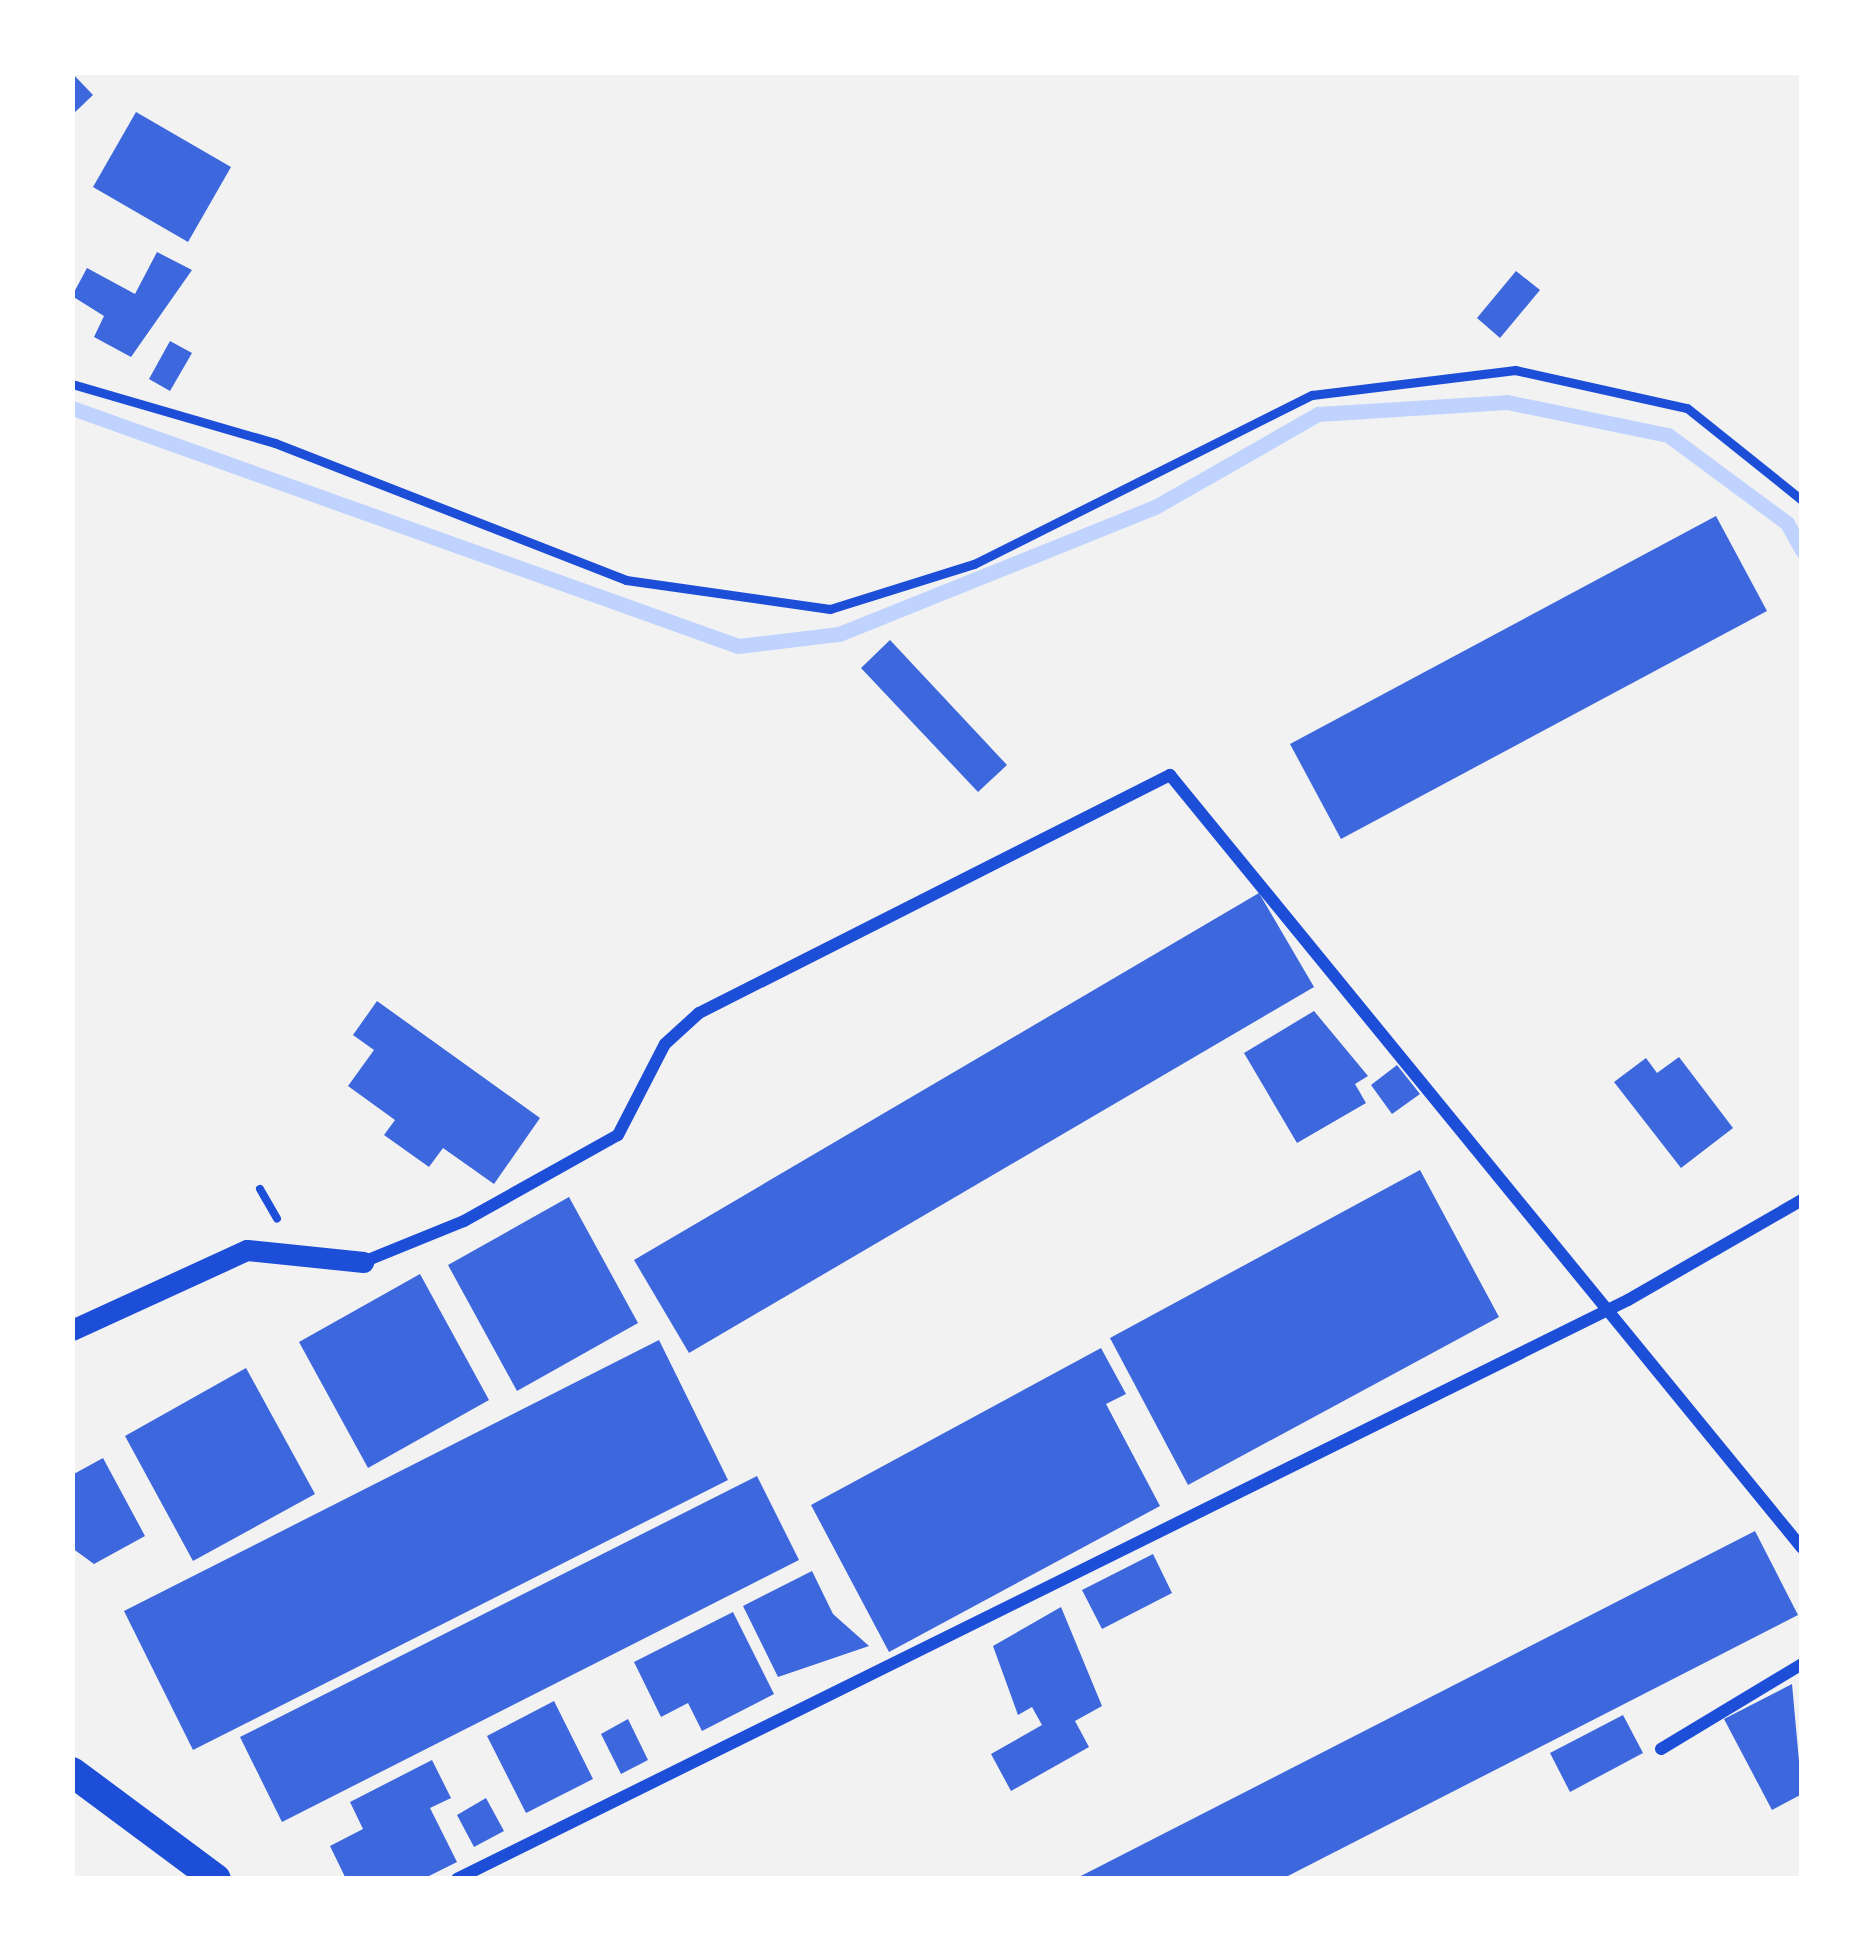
<!DOCTYPE html>
<html>
<head>
<meta charset="utf-8">
<style>
	body { margin:0 }
	#map { position:relative; width:1874px; height:1951px; overflow:hidden; background:#f2f2f2; font-family:Ubuntu,sans-serif }
	div>[style] { position:absolute }
	.stream>* { height:15px; margin:-7.5px; padding:0 7.5px; transform-origin:7.5px; border-radius:7.5px; background:#bfd3fe }
	.building>* { inset:0; background:#3d67dc }
	.path>* { height:8px; margin:-4px; padding:0 4px; transform-origin:4px; border-radius:4px; background:#1d4ed8 }
	.service>* { height:9px; margin:-4.5px; padding:0 4.5px; transform-origin:4.5px; border-radius:4.5px; background:#1d4ed8 }
	.minor>* { height:12px; margin:-6px; padding:0 6px; transform-origin:6px; border-radius:6px; background:#1d4ed8 }
	.tertiary>* { height:21px; margin:-10.5px; padding:0 10.5px; transform-origin:10.5px; border-radius:10.5px; background:#1d4ed8 }
	.primary>* { height:30px; margin:-15px; padding:0 15px; transform-origin:15px; border-radius:15px; background:#1d4ed8 }
	span { translate:-50% -50%; white-space:nowrap; text-align:center; line-height:1.15; -webkit-text-stroke:12px #fff; paint-order:stroke }
	.frame { position:absolute; inset:0; border:75px solid #fff; pointer-events:none }
</style>
</head>
<body>
<div id="map">
	<div class="stream">
		<i style="left:72px;top:408px;width:707px;rotate:19.66deg"></i>
		<i style="left:738px;top:646px;width:102px;rotate:-6.8deg"></i>
		<i style="left:839px;top:634px;width:341px;rotate:-21.9deg"></i>
		<i style="left:1155px;top:507px;width:188px;rotate:-29.7deg"></i>
		<i style="left:1318px;top:414px;width:189px;rotate:-3.6deg"></i>
		<i style="left:1507px;top:402px;width:164px;rotate:11.6deg"></i>
		<i style="left:1668px;top:435px;width:148px;rotate:36.5deg"></i>
		<i style="left:1787px;top:523px;width:31px;rotate:61deg"></i>
	</div>
	<div class="building">
		<i style="clip-path:polygon(72px 73px,93px 95px,72px 115px)"></i>
		<i style="clip-path:polygon(136px 112px,231px 167px,188px 242px,93px 187px)"></i>
		<i style="clip-path:polygon(157px 252px,192px 270px,131px 357px,94px 337px,104px 316px,72px 296px,87px 268px,135px 294px)"></i>
		<i style="clip-path:polygon(1516px 271px,1540px 290px,1500px 338px,1477px 318px)"></i>
		<i style="clip-path:polygon(170px 341px,192px 353px,170px 391px,149px 379px)"></i>
		<i style="clip-path:polygon(1716px 516px,1767px 611px,1341px 839px,1290px 744px)"></i>
		<i style="clip-path:polygon(890px 640px,1007px 765px,978px 792px,861px 668px)"></i>
		<i style="clip-path:polygon(1259px 893px,1314px 987px,689px 1353px,634px 1260px)"></i>
		<i style="clip-path:polygon(377px 1001px,540px 1118px,494px 1184px,443px 1148px,429px 1167px,384px 1135px,395px 1120px,348px 1086px,374px 1050px,353px 1035px)"></i>
		<i style="clip-path:polygon(1314px 1011px,1368px 1076px,1355px 1084px,1366px 1103px,1297px 1143px,1244px 1053px)"></i>
		<i style="clip-path:polygon(1679px 1057px,1733px 1128px,1681px 1168px,1614px 1082px,1646px 1058px,1657px 1073px)"></i>
		<i style="clip-path:polygon(1397px 1065px,1420px 1094px,1392px 1114px,1371px 1085px)"></i>
		<i style="clip-path:polygon(1420px 1170px,1499px 1317px,1188px 1485px,1110px 1338px)"></i>
		<i style="clip-path:polygon(569px 1197px,638px 1323px,517px 1391px,448px 1265px)"></i>
		<i style="clip-path:polygon(420px 1274px,489px 1400px,368px 1468px,299px 1342px)"></i>
		<i style="clip-path:polygon(659px 1340px,728px 1480px,193px 1750px,124px 1611px)"></i>
		<i style="clip-path:polygon(1101px 1348px,1126px 1394px,1106px 1404px,1160px 1506px,889px 1652px,811px 1505px)"></i>
		<i style="clip-path:polygon(246px 1368px,315px 1494px,193px 1561px,125px 1436px)"></i>
		<i style="clip-path:polygon(103px 1458px,145px 1536px,94px 1564px,72px 1548px,72px 1475px)"></i>
		<i style="clip-path:polygon(757px 1476px,799px 1560px,282px 1822px,240px 1737px)"></i>
		<i style="clip-path:polygon(1755px 1531px,1798px 1615px,1282px 1879px,1075px 1879px)"></i>
		<i style="clip-path:polygon(1153px 1554px,1172px 1593px,1102px 1629px,1082px 1590px)"></i>
		<i style="clip-path:polygon(812px 1571px,833px 1614px,869px 1646px,778px 1677px,743px 1606px)"></i>
		<i style="clip-path:polygon(1061px 1607px,1102px 1706px,1075px 1721px,1089px 1747px,1011px 1791px,991px 1754px,1042px 1725px,1032px 1707px,1018px 1715px,993px 1646px)"></i>
		<i style="clip-path:polygon(733px 1612px,774px 1694px,702px 1731px,688px 1703px,661px 1717px,634px 1662px)"></i>
		<i style="clip-path:polygon(1792px 1684px,1802px 1794px,1772px 1810px,1724px 1719px)"></i>
		<i style="clip-path:polygon(554px 1701px,593px 1779px,526px 1813px,487px 1736px)"></i>
		<i style="clip-path:polygon(1623px 1715px,1643px 1753px,1570px 1792px,1550px 1753px)"></i>
		<i style="clip-path:polygon(628px 1719px,648px 1760px,621px 1774px,601px 1734px)"></i>
		<i style="clip-path:polygon(432px 1760px,451px 1798px,430px 1808px,457px 1862px,423px 1879px,346px 1879px,330px 1846px,363px 1829px,350px 1802px)"></i>
		<i style="clip-path:polygon(486px 1798px,504px 1831px,474px 1847px,457px 1815px)"></i>
	</div>
	<div class="path">
		<i style="left:260px;top:1189px;width:34px;rotate:60deg"></i>
	</div>
	<div class="service">
		<i style="left:72px;top:384px;width:211px;rotate:16.2deg"></i>
		<i style="left:275px;top:443px;width:377px;rotate:21.3deg"></i>
		<i style="left:626px;top:580px;width:206px;rotate:8.1deg"></i>
		<i style="left:830px;top:609px;width:151px;rotate:-17.4deg"></i>
		<i style="left:974px;top:564px;width:378px;rotate:-26.6deg"></i>
		<i style="left:1312px;top:395px;width:205px;rotate:-7deg"></i>
		<i style="left:1515px;top:370px;width:176px;rotate:12.5deg"></i>
		<i style="left:1687px;top:408px;width:147px;rotate:38.7deg"></i>
	</div>
	<div class="minor">
		<i style="left:363px;top:1262px;width:109px;rotate:-22.1deg"></i>
		<i style="left:464px;top:1221px;width:176px;rotate:-29.2deg"></i>
		<i style="left:618px;top:1135px;width:102px;rotate:-62.7deg"></i>
		<i style="left:665px;top:1044px;width:46px;rotate:-42.4deg"></i>
		<i style="left:699px;top:1013px;width:528px;rotate:-26.81deg"></i>
		<i style="left:1170px;top:775px;width:998px;rotate:50.73deg"></i>
		<i style="left:1661px;top:1749px;width:165px;rotate:-31.1deg"></i>
		<i style="left:457px;top:1879px;width:1306px;rotate:-26.31deg"></i>
		<i style="left:1628px;top:1300px;width:201px;rotate:-29.9deg"></i>
	</div>
	<div class="tertiary">
		<i style="left:72px;top:1330px;width:192px;rotate:-24.6deg"></i>
		<i style="left:247px;top:1250px;width:117px;rotate:5.9deg"></i>
	</div>
	<div class="primary">
		<i style="left:72px;top:1772px;width:179px;rotate:36.6deg"></i>
	</div>
	<div class="frame"></div>
</div>
</body>
</html>
